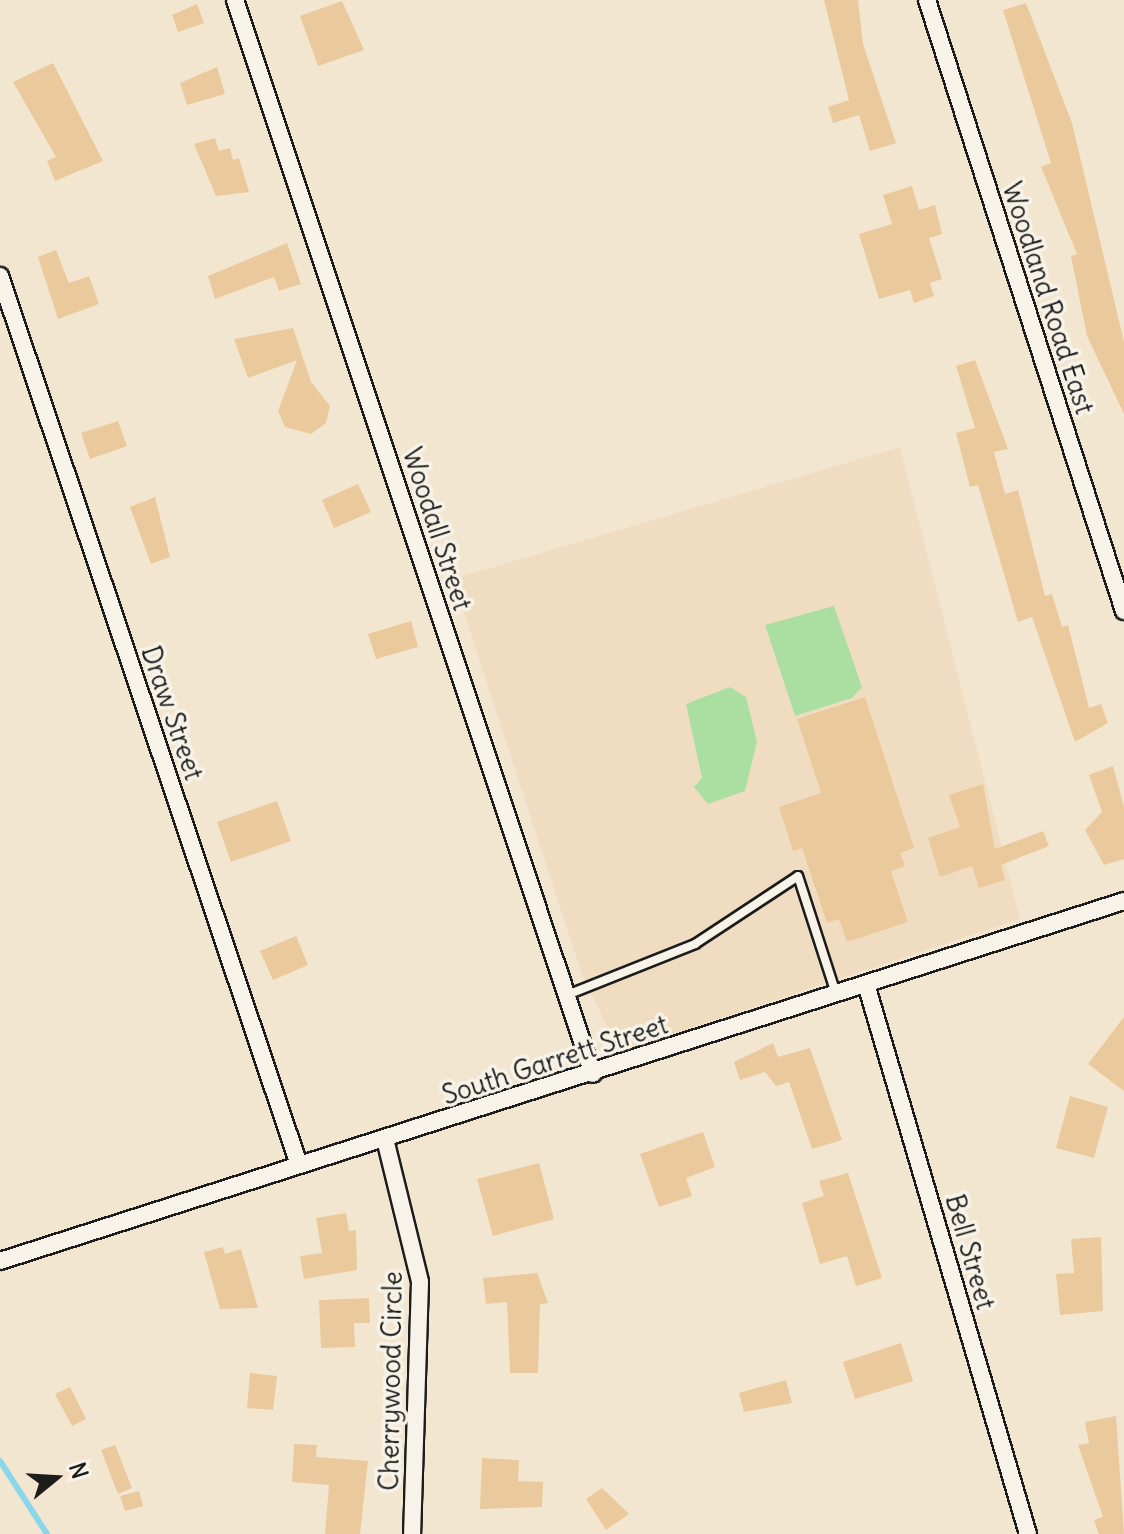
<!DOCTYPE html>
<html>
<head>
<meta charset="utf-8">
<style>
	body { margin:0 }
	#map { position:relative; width:1124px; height:1534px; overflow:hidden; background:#f3e6d1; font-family:Delius,sans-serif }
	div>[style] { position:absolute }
	.built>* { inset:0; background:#f0ddc1 }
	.green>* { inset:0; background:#abdfa2 }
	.stream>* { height:6px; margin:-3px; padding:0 3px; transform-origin:3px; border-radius:3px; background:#8ad7e9 }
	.building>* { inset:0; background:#eac99c }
	.roads { filter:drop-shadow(2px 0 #1c1c1c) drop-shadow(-2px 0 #1c1c1c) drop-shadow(0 2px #1c1c1c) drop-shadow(0 -2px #1c1c1c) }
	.lane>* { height:8px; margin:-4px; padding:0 4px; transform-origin:4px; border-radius:4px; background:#f7f3e8 }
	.street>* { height:16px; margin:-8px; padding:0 8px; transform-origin:8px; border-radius:8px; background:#f7f3e8 }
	span { translate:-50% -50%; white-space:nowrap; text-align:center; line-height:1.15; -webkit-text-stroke:7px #f7f3e8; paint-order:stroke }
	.street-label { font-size:26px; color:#1c1c1c }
	.north { position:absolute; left:16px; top:1438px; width:80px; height:80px; -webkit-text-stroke:6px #f7f3e8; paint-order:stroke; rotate:72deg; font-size:22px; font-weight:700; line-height:32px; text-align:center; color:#1c1c1c }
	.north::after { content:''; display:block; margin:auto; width:28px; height:36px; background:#1c1c1c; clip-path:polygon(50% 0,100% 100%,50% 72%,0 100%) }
</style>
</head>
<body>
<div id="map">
	<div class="built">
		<i style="clip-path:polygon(900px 447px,1020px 919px,619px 1052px,581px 972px,453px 579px)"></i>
	</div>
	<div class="green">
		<i style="clip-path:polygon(834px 606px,862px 687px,852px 698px,795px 716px,765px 625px)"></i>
		<i style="clip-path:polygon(730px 687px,746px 697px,757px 742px,745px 791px,708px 804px,694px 787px,702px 778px,686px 704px)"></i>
	</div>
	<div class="stream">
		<i style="left:0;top:1461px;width:87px;rotate:57.2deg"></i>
	</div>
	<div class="building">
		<i style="clip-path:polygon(824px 0,858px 0,863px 44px,896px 143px,870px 151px,859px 115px,833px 123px,828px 107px,849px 100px)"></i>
		<i style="clip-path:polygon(342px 1px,364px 50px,318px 66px,300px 16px)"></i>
		<i style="clip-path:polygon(1026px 3px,1072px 123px,1124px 342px,1124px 414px,1087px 336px,1071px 256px,1077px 254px,1041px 167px,1051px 163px,1003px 10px)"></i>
		<i style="clip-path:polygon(197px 4px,204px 23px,178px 32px,172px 15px)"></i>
		<i style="clip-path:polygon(53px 63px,103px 161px,55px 181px,47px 161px,56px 157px,13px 82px)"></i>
		<i style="clip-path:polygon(217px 67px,225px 94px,187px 105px,180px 83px)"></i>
		<i style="clip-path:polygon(215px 138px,219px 151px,230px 148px,233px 160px,239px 158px,249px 192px,216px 196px,194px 144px)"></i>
		<i style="clip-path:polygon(912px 186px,919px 210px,935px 205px,942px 234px,929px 238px,942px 279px,930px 283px,934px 296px,914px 303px,910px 290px,879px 299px,859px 234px,892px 224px,883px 195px)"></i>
		<i style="clip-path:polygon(287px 243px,301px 284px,279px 291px,274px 277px,215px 299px,208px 276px)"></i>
		<i style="clip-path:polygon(56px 250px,69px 283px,89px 276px,99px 304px,58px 319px,38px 257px)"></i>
		<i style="clip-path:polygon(293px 328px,311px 382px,330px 406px,326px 423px,311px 434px,285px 427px,278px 411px,297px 360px,248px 378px,234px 339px)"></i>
		<i style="clip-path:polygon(975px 360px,1008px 449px,994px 452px,1005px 494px,1018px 490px,1045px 596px,1052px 594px,1062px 627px,1068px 625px,1089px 708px,1101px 704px,1108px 723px,1075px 742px,1032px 617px,1018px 622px,978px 485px,970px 487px,956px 433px,975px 428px,956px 366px)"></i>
		<i style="clip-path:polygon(118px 421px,127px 446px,90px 459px,81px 433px)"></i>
		<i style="clip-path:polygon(358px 484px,371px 512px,334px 528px,322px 500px)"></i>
		<i style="clip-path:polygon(155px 497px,170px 557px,151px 564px,130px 507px)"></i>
		<i style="clip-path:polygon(411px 621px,418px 647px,376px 659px,368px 634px)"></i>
		<i style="clip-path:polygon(865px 697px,914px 848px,900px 853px,905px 866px,891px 871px,908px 922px,847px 942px,839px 919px,827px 923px,802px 848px,793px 851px,779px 807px,821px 793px,797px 719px)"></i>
		<i style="clip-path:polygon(1113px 766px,1124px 807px,1124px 859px,1104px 865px,1085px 830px,1102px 812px,1089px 775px)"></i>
		<i style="clip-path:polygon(983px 784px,995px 849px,1043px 831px,1049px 846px,1001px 865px,1005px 880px,979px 888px,972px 866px,940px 877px,928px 838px,960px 827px,949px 795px)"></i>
		<i style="clip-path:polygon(277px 801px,291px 841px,231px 862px,217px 822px)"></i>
		<i style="clip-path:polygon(296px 936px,308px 965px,273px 980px,260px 951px)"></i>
		<i style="clip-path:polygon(1124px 1017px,1124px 1091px,1088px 1064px)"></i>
		<i style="clip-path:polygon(773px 1043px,778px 1057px,810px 1048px,842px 1140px,812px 1149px,789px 1082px,776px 1086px,765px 1072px,740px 1080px,734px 1062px)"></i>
		<i style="clip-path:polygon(1070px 1096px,1108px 1107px,1094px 1158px,1056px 1148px)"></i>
		<i style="clip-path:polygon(703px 1132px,715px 1167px,686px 1178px,692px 1196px,659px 1207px,640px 1154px)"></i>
		<i style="clip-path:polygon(539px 1163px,554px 1219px,493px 1236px,477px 1179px)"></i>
		<i style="clip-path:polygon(848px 1173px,882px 1278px,856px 1286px,847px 1256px,820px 1264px,802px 1203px,824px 1196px,819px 1181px)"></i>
		<i style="clip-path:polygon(346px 1213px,349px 1231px,356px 1230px,357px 1270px,304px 1279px,300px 1256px,322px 1253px,316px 1218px)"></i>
		<i style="clip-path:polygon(1101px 1237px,1103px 1311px,1060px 1315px,1056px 1274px,1074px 1273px,1071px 1239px)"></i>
		<i style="clip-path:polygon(223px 1247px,225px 1254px,241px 1249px,258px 1308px,220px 1309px,204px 1252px)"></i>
		<i style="clip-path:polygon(537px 1273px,548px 1303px,540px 1304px,538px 1373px,510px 1373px,507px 1302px,486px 1304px,483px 1278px)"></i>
		<i style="clip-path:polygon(369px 1298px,370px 1323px,354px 1323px,355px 1347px,321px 1348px,319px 1300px)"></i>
		<i style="clip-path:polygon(901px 1343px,913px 1381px,855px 1399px,843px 1362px)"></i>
		<i style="clip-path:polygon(250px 1373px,277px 1376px,273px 1410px,247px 1408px)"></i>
		<i style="clip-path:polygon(786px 1380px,792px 1403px,744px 1412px,739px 1393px)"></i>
		<i style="clip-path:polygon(70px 1387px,86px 1419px,72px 1426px,55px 1394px)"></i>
		<i style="clip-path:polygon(1116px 1416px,1124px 1534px,1099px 1534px,1094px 1520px,1103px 1517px,1078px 1445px,1089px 1443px,1085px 1422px)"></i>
		<i style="clip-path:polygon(294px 1444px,317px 1445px,316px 1457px,368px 1461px,360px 1534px,325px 1534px,329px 1485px,292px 1482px)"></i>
		<i style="clip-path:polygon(115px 1445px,132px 1488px,118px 1494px,101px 1450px)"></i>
		<i style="clip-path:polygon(482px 1458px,519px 1460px,518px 1481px,543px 1482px,542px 1507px,480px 1509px)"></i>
		<i style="clip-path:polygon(602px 1488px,629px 1514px,606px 1530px,586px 1499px)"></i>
		<i style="clip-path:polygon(139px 1491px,143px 1506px,125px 1511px,120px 1496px)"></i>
	</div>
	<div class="roads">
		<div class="lane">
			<i style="left:567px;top:995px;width:138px;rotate:-21.7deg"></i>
			<i style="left:695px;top:944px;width:123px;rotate:-33.4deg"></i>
			<i style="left:798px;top:876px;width:124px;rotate:72.1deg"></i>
		</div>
		<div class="street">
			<i style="left:235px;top:0;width:1132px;rotate:71.57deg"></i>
			<i style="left:927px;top:0;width:642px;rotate:72.13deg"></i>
			<i style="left:0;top:276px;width:938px;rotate:71.41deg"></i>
			<i style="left:866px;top:984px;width:573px;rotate:73.59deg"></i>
			<i style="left:385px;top:1139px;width:147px;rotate:76.2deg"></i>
			<i style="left:420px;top:1282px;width:252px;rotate:91.8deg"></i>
			<i style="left:0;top:1261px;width:1180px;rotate:-17.76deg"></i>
		</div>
	</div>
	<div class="street-label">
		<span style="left:1048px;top:298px;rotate:72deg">Woodland Road East</span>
		<span style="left:437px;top:529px;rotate:72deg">Woodall Street</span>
		<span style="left:172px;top:713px;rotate:71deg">Draw Street</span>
		<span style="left:555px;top:1060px;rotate:-18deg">South Garrett Street</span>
		<span style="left:970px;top:1252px;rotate:74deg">Bell Street</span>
		<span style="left:391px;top:1381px;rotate:-89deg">Cherrywood Circle</span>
	</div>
	<div class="north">N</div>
</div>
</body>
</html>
